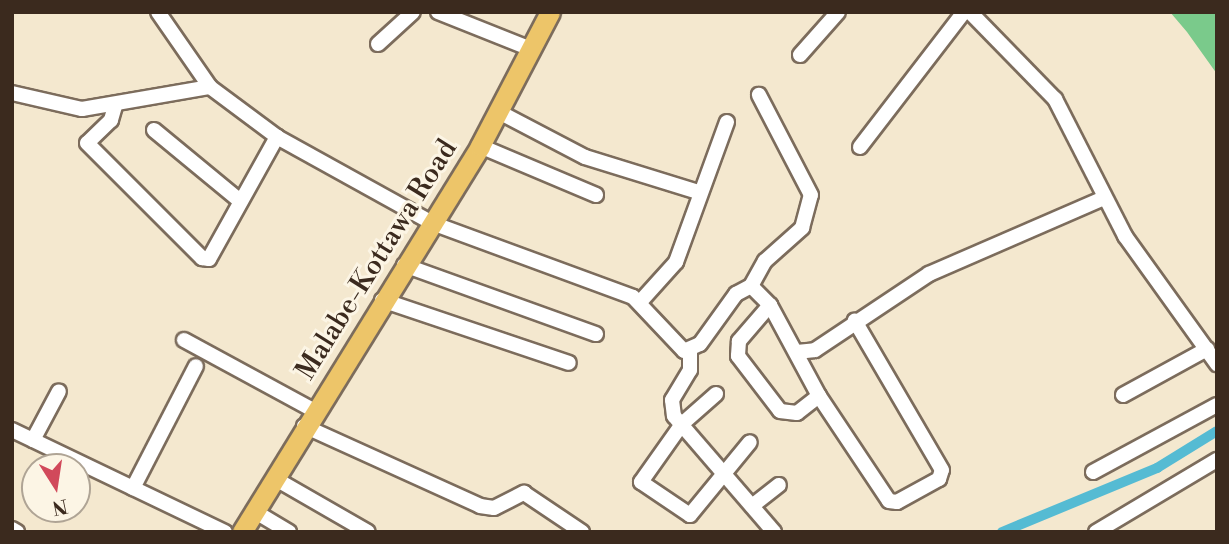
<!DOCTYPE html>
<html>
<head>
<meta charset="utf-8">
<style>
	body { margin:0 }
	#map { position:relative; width:1229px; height:544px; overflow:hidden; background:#f4e8cf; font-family:"Libre Bodoni",serif }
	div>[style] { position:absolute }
	.green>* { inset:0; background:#7aca8b }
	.canal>* { height:10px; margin:-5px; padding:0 5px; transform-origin:5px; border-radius:5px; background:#55bbd3 }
	.roads { filter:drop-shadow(2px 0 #7c6c5c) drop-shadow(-2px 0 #7c6c5c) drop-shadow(0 2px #7c6c5c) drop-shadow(0 -2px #7c6c5c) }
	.minor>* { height:14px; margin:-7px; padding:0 7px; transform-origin:7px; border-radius:7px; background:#fff }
	.major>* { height:19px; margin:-9.5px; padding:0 9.5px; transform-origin:9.5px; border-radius:9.5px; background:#edc569 }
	span { translate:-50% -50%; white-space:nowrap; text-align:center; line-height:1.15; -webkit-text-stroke:6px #fcf5e5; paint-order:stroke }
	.street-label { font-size:28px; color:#3b2a1e }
	.frame { position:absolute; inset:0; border:14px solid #3b2a1e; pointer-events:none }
	.north { position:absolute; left:21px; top:453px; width:70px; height:70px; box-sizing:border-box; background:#fcf5e5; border:2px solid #afa495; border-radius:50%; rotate:168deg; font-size:19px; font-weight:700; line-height:28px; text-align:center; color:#3b2a1e }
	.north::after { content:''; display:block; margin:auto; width:24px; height:32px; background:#d1495b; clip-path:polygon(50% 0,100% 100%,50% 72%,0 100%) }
</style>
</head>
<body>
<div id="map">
	<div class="green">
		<i style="clip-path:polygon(1170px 12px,1217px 12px,1217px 74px,1187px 32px)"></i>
	</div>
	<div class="canal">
		<i style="left:1002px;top:532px;width:168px;rotate:-22.4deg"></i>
		<i style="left:1157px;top:468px;width:70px;rotate:-31.7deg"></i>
	</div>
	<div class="roads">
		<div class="minor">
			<i style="left:158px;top:12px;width:91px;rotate:55.3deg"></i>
			<i style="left:210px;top:87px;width:84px;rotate:36.7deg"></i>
			<i style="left:277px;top:137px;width:177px;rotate:29deg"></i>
			<i style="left:432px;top:223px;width:214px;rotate:20.2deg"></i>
			<i style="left:633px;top:297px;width:74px;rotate:46.6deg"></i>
			<i style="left:684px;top:351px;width:17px;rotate:-24deg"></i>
			<i style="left:700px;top:344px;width:62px;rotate:-54.2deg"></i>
			<i style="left:736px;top:294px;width:17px;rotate:-28deg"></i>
			<i style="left:751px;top:286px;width:27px;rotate:45deg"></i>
			<i style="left:770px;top:305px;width:103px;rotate:61.7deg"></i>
			<i style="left:819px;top:396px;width:126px;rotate:56.3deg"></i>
			<i style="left:889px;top:501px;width:8px;rotate:7deg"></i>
			<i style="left:897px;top:502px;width:48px;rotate:-28.7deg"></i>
			<i style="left:939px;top:479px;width:9px;rotate:-72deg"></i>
			<i style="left:942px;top:470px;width:173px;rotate:-120.3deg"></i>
			<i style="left:438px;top:12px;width:100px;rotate:21.7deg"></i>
			<i style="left:970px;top:12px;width:122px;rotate:45.7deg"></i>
			<i style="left:1055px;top:99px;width:154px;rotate:62.9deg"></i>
			<i style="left:1125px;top:236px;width:158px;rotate:54.3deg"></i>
			<i style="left:378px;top:44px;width:47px;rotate:-42.4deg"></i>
			<i style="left:800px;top:55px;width:57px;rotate:-48.5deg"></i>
			<i style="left:12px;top:93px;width:72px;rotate:12.9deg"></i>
			<i style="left:82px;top:109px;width:130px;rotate:-9.8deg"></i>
			<i style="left:115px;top:106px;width:15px;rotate:106deg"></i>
			<i style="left:111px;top:120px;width:33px;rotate:136deg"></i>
			<i style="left:87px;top:143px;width:163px;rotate:45deg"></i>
			<i style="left:202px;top:258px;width:7px;rotate:8deg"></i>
			<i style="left:209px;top:259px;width:140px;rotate:-60.9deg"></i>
			<i style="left:499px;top:112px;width:97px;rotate:27.6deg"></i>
			<i style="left:585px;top:157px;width:121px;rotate:17.2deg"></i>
			<i style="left:154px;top:130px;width:112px;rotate:39.5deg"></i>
			<i style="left:480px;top:146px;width:126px;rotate:22.9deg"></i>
			<i style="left:860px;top:147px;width:170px;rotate:-52.4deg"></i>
			<i style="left:404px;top:265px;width:204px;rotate:19.8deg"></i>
			<i style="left:751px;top:286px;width:29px;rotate:-61deg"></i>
			<i style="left:765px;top:261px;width:50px;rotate:-41.7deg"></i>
			<i style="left:802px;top:228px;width:34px;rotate:-75deg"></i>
			<i style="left:811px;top:195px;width:113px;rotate:-117.5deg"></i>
			<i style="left:382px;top:300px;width:197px;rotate:18.6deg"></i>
			<i style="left:640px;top:302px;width:54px;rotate:-48deg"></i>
			<i style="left:676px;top:262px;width:149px;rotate:-70deg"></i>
			<i style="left:770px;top:305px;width:48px;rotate:130.7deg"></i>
			<i style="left:739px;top:341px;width:15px;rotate:94deg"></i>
			<i style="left:738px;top:356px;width:69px;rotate:52.6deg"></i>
			<i style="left:780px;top:411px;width:17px;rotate:7deg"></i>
			<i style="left:797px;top:413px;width:28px;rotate:-38deg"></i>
			<i style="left:184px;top:340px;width:149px;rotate:28.5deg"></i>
			<i style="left:690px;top:352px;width:18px;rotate:90deg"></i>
			<i style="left:690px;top:370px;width:35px;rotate:121deg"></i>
			<i style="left:672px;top:400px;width:16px;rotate:83deg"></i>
			<i style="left:674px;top:416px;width:153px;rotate:49.2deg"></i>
			<i style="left:797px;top:352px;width:18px;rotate:-6deg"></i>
			<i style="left:815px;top:350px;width:137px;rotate:-33.7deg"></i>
			<i style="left:929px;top:274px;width:191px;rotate:-23.5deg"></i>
			<i style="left:716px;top:394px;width:45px;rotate:138.6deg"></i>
			<i style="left:682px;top:424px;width:71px;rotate:125.3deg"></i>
			<i style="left:641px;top:482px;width:59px;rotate:34deg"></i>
			<i style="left:690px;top:515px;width:94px;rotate:-50.6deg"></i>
			<i style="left:1123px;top:395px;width:96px;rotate:-28.7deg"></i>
			<i style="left:304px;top:426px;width:193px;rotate:24.4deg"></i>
			<i style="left:480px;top:506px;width:14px;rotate:8deg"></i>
			<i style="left:494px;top:508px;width:34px;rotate:-27deg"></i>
			<i style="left:524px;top:493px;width:70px;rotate:33.9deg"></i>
			<i style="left:12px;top:430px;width:236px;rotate:25.6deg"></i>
			<i style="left:33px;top:440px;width:55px;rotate:-62deg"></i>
			<i style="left:1093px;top:472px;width:141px;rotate:-28.4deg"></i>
			<i style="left:274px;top:478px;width:108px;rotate:29.9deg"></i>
			<i style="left:133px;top:488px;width:137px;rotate:-62.7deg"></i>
			<i style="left:752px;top:506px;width:34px;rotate:-38deg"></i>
			<i style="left:254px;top:511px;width:41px;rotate:31deg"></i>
			<i style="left:12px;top:529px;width:6px;rotate:31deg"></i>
			<i style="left:1096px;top:532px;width:141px;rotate:-30.8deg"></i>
		</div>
		<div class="major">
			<i style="left:242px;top:532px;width:453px;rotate:-58.3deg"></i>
			<i style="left:480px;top:146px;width:151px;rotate:-62.4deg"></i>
		</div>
	</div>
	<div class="street-label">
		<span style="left:377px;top:260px;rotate:-58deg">Malabe-Kottawa Road</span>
	</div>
	<div class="frame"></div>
	<div class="north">N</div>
</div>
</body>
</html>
